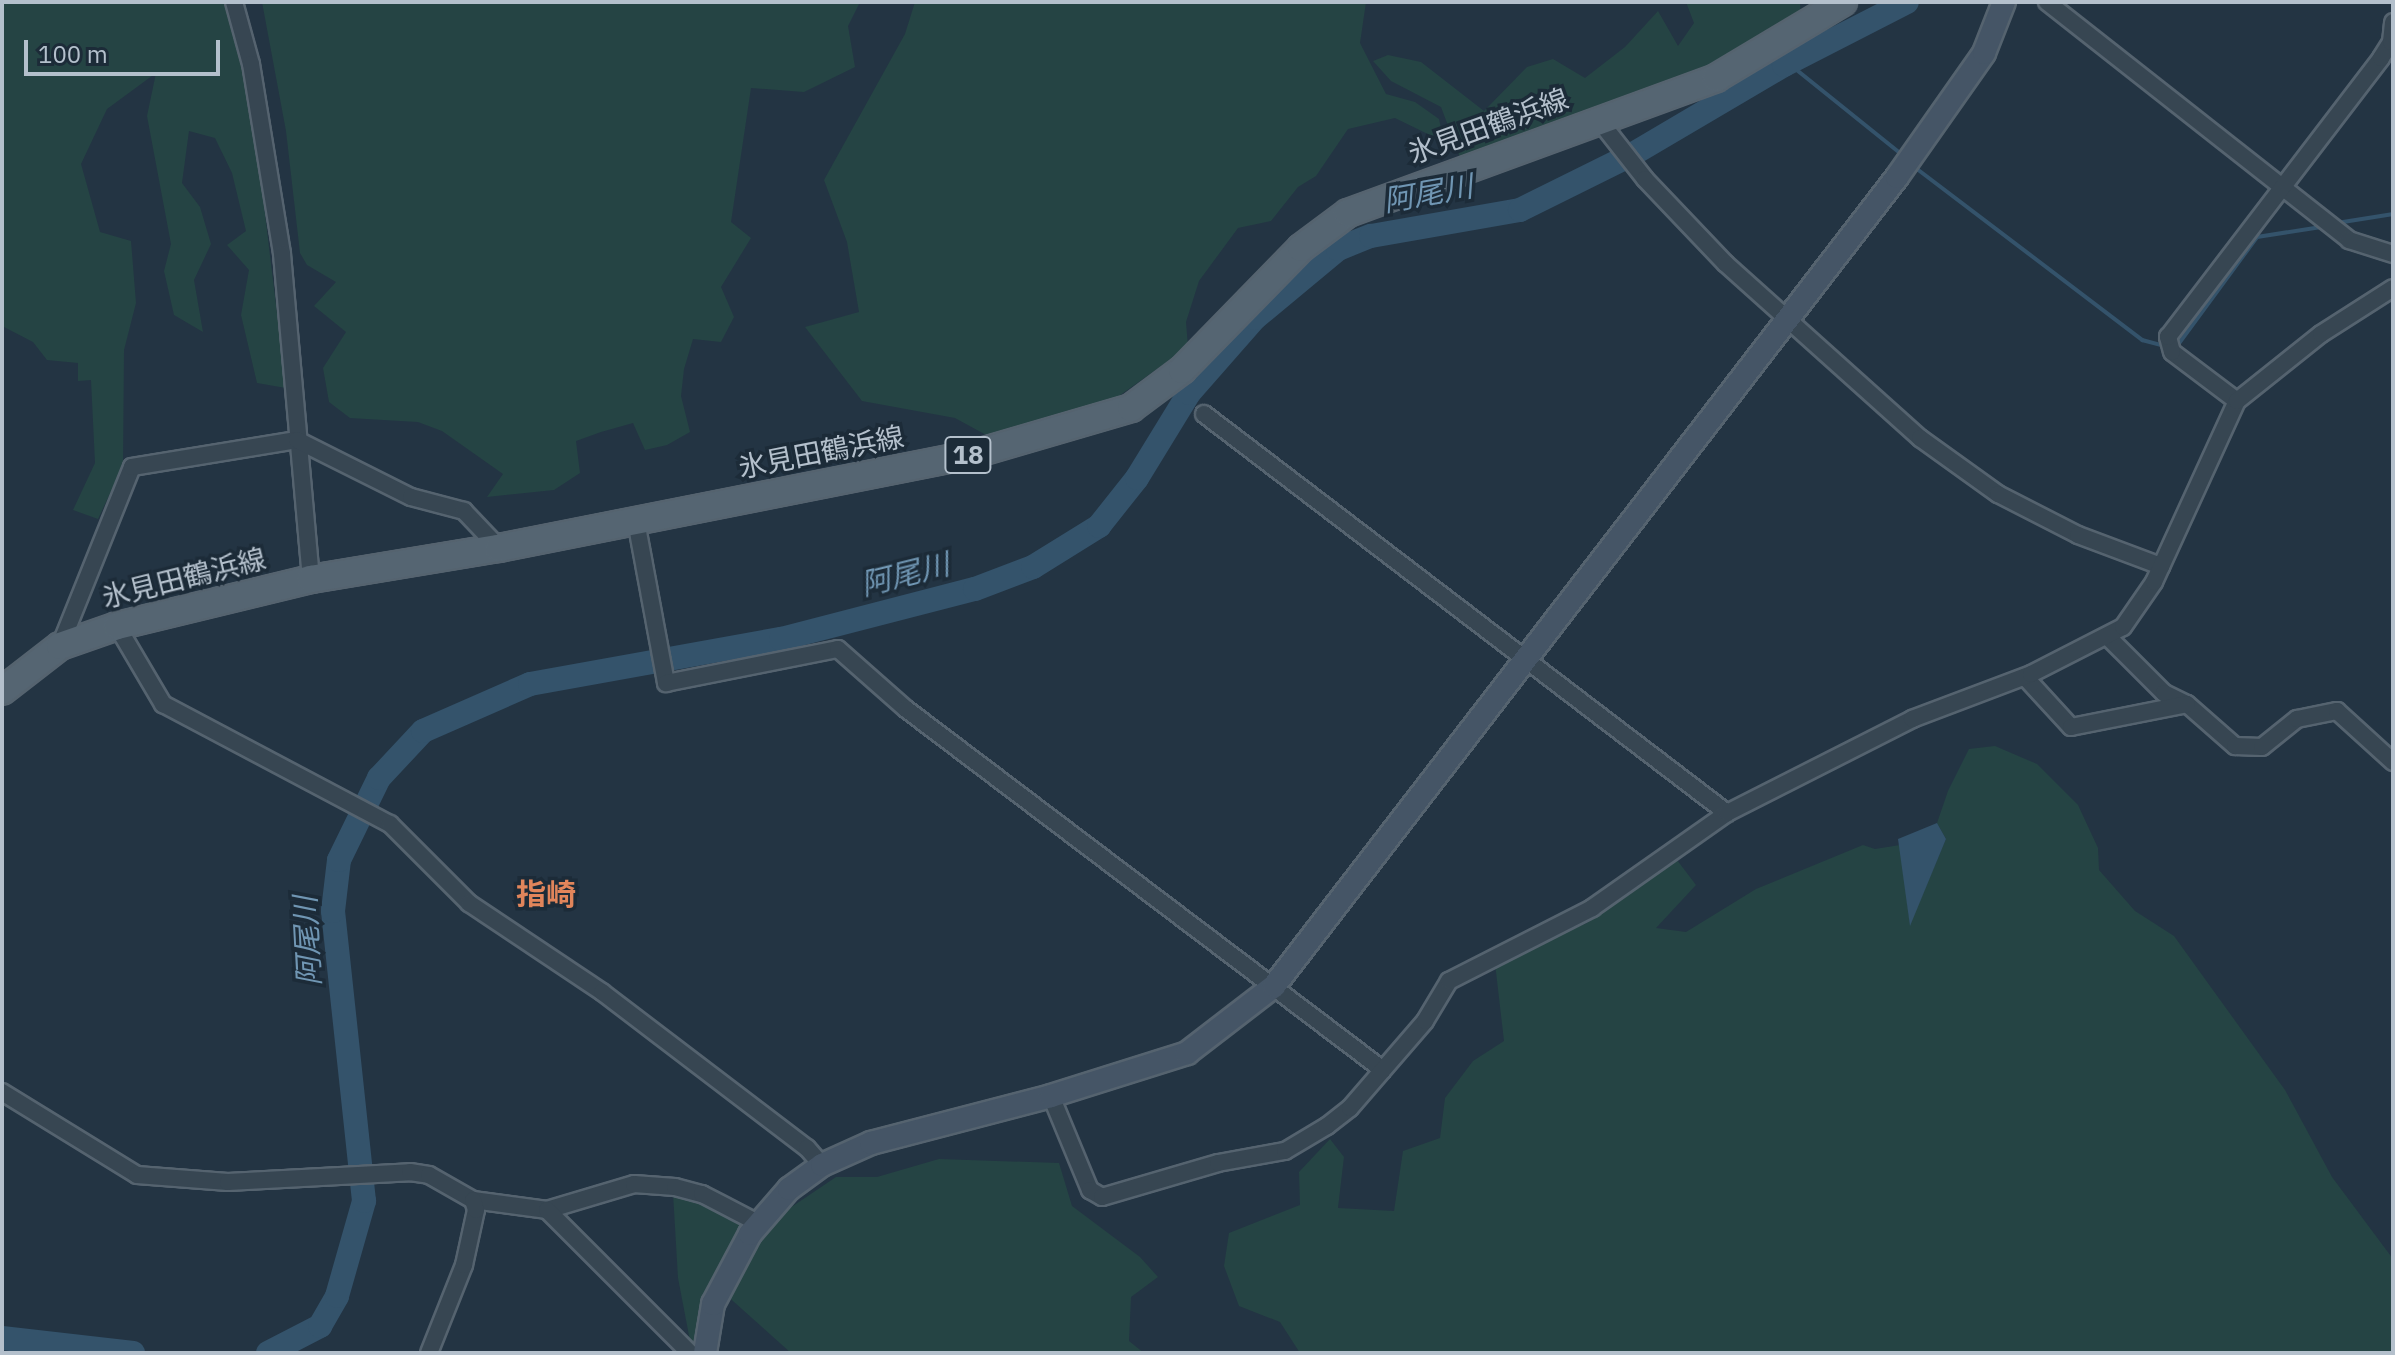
<!DOCTYPE html>
<html>
<head>
<meta charset="utf-8">
<style>
	body { margin:0 }
	#map { position:relative; width:2395px; height:1355px; overflow:hidden; background:#233443; font-family:"IBM Plex Sans","Noto Sans JP",sans-serif }
	div>[style] { position:absolute }
	.green>* { inset:0; background:#254444 }
	.water>* { inset:0; background:#34536b }
	.stream>* { height:4px; margin:-2px; padding:0 2px; transform-origin:2px; border-radius:2px; background:#34536b }
	.river>* { height:24px; margin:-12px; padding:0 12px; transform-origin:12px; border-radius:12px; background:#34536b }
	.roads { filter:drop-shadow(2px 0 #55636f) drop-shadow(-2px 0 #55636f) drop-shadow(0 2px #55636f) drop-shadow(0 -2px #55636f) }
	.street>* { height:16px; margin:-8px; padding:0 8px; transform-origin:8px; border-radius:8px; background:#374652 }
	.secondary>* { height:22px; margin:-11px; padding:0 11px; transform-origin:11px; border-radius:11px; background:#455566 }
	.primary>* { height:26px; margin:-13px; padding:0 13px; transform-origin:13px; border-radius:13px; background:#556572 }
	span { translate:-50% -50%; white-space:nowrap; text-align:center; line-height:1.15; -webkit-text-stroke:7px #1c2b38; paint-order:stroke }
	.shield-label span { padding:2px 6px; background:#1c2b38; border:2px solid; border-radius:6px; -webkit-text-stroke-width:0 }
	.shield-label { font-size:26px; color:#b4c0cc; font-weight:700 }
	.street-label { font-size:28px; color:#b4c0cc }
	.water-label { font-size:30px; color:#7096b3; font-style:italic }
	.neighbourhood-label { font-size:30px; color:#e1855b; font-weight:700 }
	.frame { position:absolute; inset:0; border:4px solid #b4c0cc; pointer-events:none }
	.scale { position:absolute; left:24px; top:40px; width:196px; height:36px; box-sizing:border-box; border:4px solid #b4c0cc; border-top:0; padding-left:10px; font-size:24px; line-height:28px; white-space:nowrap; color:#b4c0cc; -webkit-text-stroke:6px #1c2b38; paint-order:stroke }
</style>
</head>
<body>
<div id="map">
	<div class="green">
		<i style="clip-path:polygon(2px 2px,226px 2px,252px 106px,286px 388px,257px 383px,241px 315px,249px 270px,227px 245px,246px 231px,232px 173px,215px 138px,189px 131px,182px 183px,200px 207px,211px 244px,194px 280px,203px 332px,174px 315px,164px 271px,171px 244px,147px 116px,156px 73px,107px 109px,81px 164px,100px 232px,131px 241px,136px 303px,124px 350px,123px 466px,98px 519px,73px 510px,95px 463px,91px 380px,78px 381px,78px 363px,47px 360px,33px 342px,2px 326px)"></i>
		<i style="clip-path:polygon(262px 2px,860px 2px,848px 26px,855px 67px,804px 92px,751px 88px,731px 222px,751px 238px,721px 287px,734px 317px,721px 342px,693px 339px,684px 369px,681px 396px,690px 432px,667px 445px,645px 450px,633px 423px,601px 432px,576px 441px,580px 473px,554px 490px,487px 497px,503px 474px,442px 431px,418px 422px,350px 418px,329px 402px,323px 368px,346px 332px,314px 306px,336px 282px,307px 265px,300px 253px,286px 131px)"></i>
		<i style="clip-path:polygon(915px 2px,1366px 2px,1360px 43px,1386px 94px,1415px 102px,1439px 119px,1444px 142px,1395px 118px,1348px 129px,1316px 176px,1298px 187px,1271px 221px,1238px 228px,1199px 281px,1186px 322px,1188px 347px,1102px 408px,999px 442px,955px 418px,862px 401px,805px 327px,859px 312px,847px 242px,824px 180px,905px 34px)"></i>
		<i style="clip-path:polygon(1686px 2px,1800px 2px,1801px 21px,1735px 57px,1461px 160px,1441px 107px,1391px 81px,1373px 61px,1388px 55px,1421px 62px,1484px 111px,1527px 67px,1553px 59px,1585px 78px,1625px 47px,1658px 11px,1678px 46px,1694px 23px)"></i>
		<i style="clip-path:polygon(1995px 746px,2037px 764px,2078px 805px,2098px 848px,2099px 870px,2135px 911px,2174px 936px,2285px 1090px,2332px 1177px,2393px 1259px,2393px 1353px,1300px 1353px,1280px 1322px,1239px 1306px,1224px 1266px,1229px 1233px,1300px 1205px,1299px 1172px,1330px 1139px,1344px 1157px,1338px 1208px,1394px 1211px,1403px 1151px,1440px 1138px,1445px 1098px,1473px 1061px,1504px 1041px,1495px 963px,1587px 923px,1677px 860px,1696px 885px,1656px 928px,1686px 932px,1756px 889px,1863px 845px,1875px 849px,1900px 845px,1910px 924px,1946px 839px,1937px 823px,1948px 791px,1969px 749px)"></i>
		<i style="clip-path:polygon(939px 1159px,1059px 1163px,1072px 1206px,1140px 1257px,1158px 1277px,1131px 1297px,1129px 1341px,1144px 1353px,791px 1353px,724px 1293px,746px 1253px,790px 1208px,836px 1177px,877px 1177px)"></i>
		<i style="clip-path:polygon(673px 1193px,707px 1200px,746px 1228px,697px 1352px,691px 1346px,678px 1278px)"></i>
	</div>
	<div class="water">
		<i style="clip-path:polygon(1937px 823px,1946px 839px,1910px 926px,1898px 839px)"></i>
	</div>
	<div class="stream">
		<i style="left:1788px;top:63px;width:144px;rotate:38.8deg"></i>
		<i style="left:1917px;top:169px;width:283px;rotate:37.2deg"></i>
		<i style="left:2142px;top:340px;width:20px;rotate:15deg"></i>
		<i style="left:2343px;top:222px;width:51px;rotate:-9.1deg"></i>
		<i style="left:2177px;top:346px;width:135px;rotate:-53.7deg"></i>
		<i style="left:2257px;top:237px;width:65px;rotate:-8.9deg"></i>
	</div>
	<div class="river">
		<i style="left:2px;top:1338px;width:132px;rotate:6.5deg"></i>
		<i style="left:268px;top:1353px;width:59px;rotate:-27.4deg"></i>
		<i style="left:320px;top:1326px;width:34px;rotate:-60deg"></i>
		<i style="left:337px;top:1296px;width:99px;rotate:-74.1deg"></i>
		<i style="left:364px;top:1201px;width:292px;rotate:-96.1deg"></i>
		<i style="left:333px;top:911px;width:51px;rotate:-83.3deg"></i>
		<i style="left:339px;top:860px;width:91px;rotate:-64deg"></i>
		<i style="left:379px;top:778px;width:64px;rotate:-46.9deg"></i>
		<i style="left:423px;top:731px;width:117px;rotate:-23.7deg"></i>
		<i style="left:530px;top:684px;width:255px;rotate:-10.2deg"></i>
		<i style="left:781px;top:639px;width:200px;rotate:-14.5deg"></i>
		<i style="left:975px;top:589px;width:62px;rotate:-20.8deg"></i>
		<i style="left:1033px;top:567px;width:78px;rotate:-31.8deg"></i>
		<i style="left:1099px;top:526px;width:61px;rotate:-51.6deg"></i>
		<i style="left:1137px;top:478px;width:100px;rotate:-58.5deg"></i>
		<i style="left:1189px;top:393px;width:100px;rotate:-48.7deg"></i>
		<i style="left:1255px;top:318px;width:108px;rotate:-39.7deg"></i>
		<i style="left:1338px;top:249px;width:35px;rotate:-22deg"></i>
		<i style="left:1371px;top:236px;width:151px;rotate:-9.9deg"></i>
		<i style="left:1520px;top:210px;width:126px;rotate:-26.4deg"></i>
		<i style="left:1633px;top:154px;width:175px;rotate:-30.5deg"></i>
		<i style="left:1784px;top:65px;width:138px;rotate:-27.1deg"></i>
	</div>
	<div class="roads">
		<div class="street">
			<i style="left:234px;top:2px;width:64px;rotate:74.7deg"></i>
			<i style="left:251px;top:64px;width:193px;rotate:80.7deg"></i>
			<i style="left:282px;top:254px;width:326px;rotate:84.9deg"></i>
			<i style="left:2047px;top:2px;width:385px;rotate:38.2deg"></i>
			<i style="left:2349px;top:240px;width:46px;rotate:17.7deg"></i>
			<i style="left:1598px;top:119px;width:76px;rotate:51.9deg"></i>
			<i style="left:1645px;top:179px;width:117px;rotate:46.4deg"></i>
			<i style="left:1726px;top:264px;width:261px;rotate:41.9deg"></i>
			<i style="left:1920px;top:438px;width:96px;rotate:35.7deg"></i>
			<i style="left:1998px;top:494px;width:90px;rotate:27.1deg"></i>
			<i style="left:2078px;top:535px;width:89px;rotate:20.5deg"></i>
			<i style="left:2237px;top:401px;width:81px;rotate:-143deg"></i>
			<i style="left:2172px;top:352px;width:16px;rotate:-105deg"></i>
			<i style="left:2168px;top:337px;width:351px;rotate:-52.6deg"></i>
			<i style="left:2381px;top:58px;width:19px;rotate:-58deg"></i>
			<i style="left:2391px;top:42px;width:20px;rotate:-84deg"></i>
			<i style="left:1204px;top:414px;width:658px;rotate:37.34deg"></i>
			<i style="left:636px;top:521px;width:165px;rotate:79.5deg"></i>
			<i style="left:666px;top:683px;width:175px;rotate:-11.2deg"></i>
			<i style="left:838px;top:649px;width:91px;rotate:41.4deg"></i>
			<i style="left:906px;top:709px;width:598px;rotate:37.12deg"></i>
			<i style="left:117px;top:626px;width:91px;rotate:59.5deg"></i>
			<i style="left:163px;top:704px;width:257px;rotate:27.9deg"></i>
			<i style="left:390px;top:824px;width:112px;rotate:45deg"></i>
			<i style="left:469px;top:903px;width:160px;rotate:33.8deg"></i>
			<i style="left:602px;top:992px;width:258px;rotate:37.3deg"></i>
			<i style="left:807px;top:1148px;width:23px;rotate:49deg"></i>
			<i style="left:2107px;top:636px;width:81px;rotate:45deg"></i>
			<i style="left:2164px;top:693px;width:25px;rotate:26deg"></i>
			<i style="left:2187px;top:704px;width:64px;rotate:41.2deg"></i>
			<i style="left:2235px;top:746px;width:27px;rotate:2deg"></i>
			<i style="left:2262px;top:747px;width:45px;rotate:-38.7deg"></i>
			<i style="left:2297px;top:719px;width:41px;rotate:-11.3deg"></i>
			<i style="left:2337px;top:711px;width:76px;rotate:42.3deg"></i>
			<i style="left:60px;top:646px;width:193px;rotate:-68.1deg"></i>
			<i style="left:132px;top:467px;width:167px;rotate:-9.3deg"></i>
			<i style="left:297px;top:440px;width:127px;rotate:26.6deg"></i>
			<i style="left:411px;top:497px;width:55px;rotate:14.8deg"></i>
			<i style="left:464px;top:511px;width:51px;rotate:46.6deg"></i>
			<i style="left:2025px;top:677px;width:68px;rotate:47.4deg"></i>
			<i style="left:2071px;top:727px;width:118px;rotate:-11.2deg"></i>
			<i style="left:2px;top:1092px;width:158px;rotate:31.6deg"></i>
			<i style="left:137px;top:1175px;width:91px;rotate:4.4deg"></i>
			<i style="left:228px;top:1182px;width:182px;rotate:-3.1deg"></i>
			<i style="left:410px;top:1172px;width:19px;rotate:9deg"></i>
			<i style="left:429px;top:1175px;width:51px;rotate:29.6deg"></i>
			<i style="left:473px;top:1200px;width:75px;rotate:7.7deg"></i>
			<i style="left:547px;top:1210px;width:91px;rotate:-16.6deg"></i>
			<i style="left:634px;top:1184px;width:41px;rotate:4.2deg"></i>
			<i style="left:675px;top:1187px;width:28px;rotate:15deg"></i>
			<i style="left:702px;top:1194px;width:63px;rotate:27.4deg"></i>
			<i style="left:1051px;top:1096px;width:102px;rotate:67.5deg"></i>
			<i style="left:1090px;top:1190px;width:14px;rotate:30deg"></i>
			<i style="left:1102px;top:1197px;width:121px;rotate:-16.3deg"></i>
			<i style="left:1218px;top:1163px;width:68px;rotate:-10.2deg"></i>
			<i style="left:1285px;top:1151px;width:49px;rotate:-30.8deg"></i>
			<i style="left:1327px;top:1126px;width:29px;rotate:-38deg"></i>
			<i style="left:1350px;top:1108px;width:115px;rotate:-49.2deg"></i>
			<i style="left:1425px;top:1021px;width:47px;rotate:-59deg"></i>
			<i style="left:1449px;top:981px;width:161px;rotate:-27deg"></i>
			<i style="left:1592px;top:908px;width:165px;rotate:-35.1deg"></i>
			<i style="left:1727px;top:813px;width:208px;rotate:-26.9deg"></i>
			<i style="left:1912px;top:719px;width:127px;rotate:-20.7deg"></i>
			<i style="left:2031px;top:674px;width:103px;rotate:-27.1deg"></i>
			<i style="left:2123px;top:627px;width:55px;rotate:-55.4deg"></i>
			<i style="left:2154px;top:582px;width:199px;rotate:-65.4deg"></i>
			<i style="left:2237px;top:401px;width:107px;rotate:-38.6deg"></i>
			<i style="left:2321px;top:334px;width:85px;rotate:-32.6deg"></i>
			<i style="left:547px;top:1210px;width:202px;rotate:45deg"></i>
			<i style="left:429px;top:1353px;width:95px;rotate:-68.3deg"></i>
			<i style="left:464px;top:1265px;width:56px;rotate:-77.7deg"></i>
			<i style="left:476px;top:1210px;width:10px;rotate:-107deg"></i>
		</div>
		<div class="secondary">
			<i style="left:705px;top:1353px;width:50px;rotate:-80.7deg"></i>
			<i style="left:713px;top:1304px;width:79px;rotate:-62.1deg"></i>
			<i style="left:750px;top:1234px;width:60px;rotate:-49.1deg"></i>
			<i style="left:789px;top:1189px;width:41px;rotate:-36deg"></i>
			<i style="left:822px;top:1165px;width:54px;rotate:-24.2deg"></i>
			<i style="left:871px;top:1143px;width:186px;rotate:-14.6deg"></i>
			<i style="left:1051px;top:1096px;width:143px;rotate:-17.5deg"></i>
			<i style="left:1187px;top:1053px;width:110px;rotate:-37.6deg"></i>
			<i style="left:1274px;top:986px;width:1021px;rotate:-52.4deg"></i>
			<i style="left:1897px;top:177px;width:151px;rotate:-54.9deg"></i>
			<i style="left:1984px;top:53px;width:55px;rotate:-68.6deg"></i>
		</div>
		<div class="primary">
			<i style="left:2px;top:691px;width:73px;rotate:-37.8deg"></i>
			<i style="left:60px;top:646px;width:60px;rotate:-19.3deg"></i>
			<i style="left:117px;top:626px;width:200px;rotate:-13.6deg"></i>
			<i style="left:311px;top:579px;width:191px;rotate:-9.4deg"></i>
			<i style="left:499px;top:548px;width:484px;rotate:-11.2deg"></i>
			<i style="left:974px;top:454px;width:164px;rotate:-16.3deg"></i>
			<i style="left:1131px;top:408px;width:64px;rotate:-36.7deg"></i>
			<i style="left:1182px;top:370px;width:170px;rotate:-45.7deg"></i>
			<i style="left:1301px;top:248px;width:59px;rotate:-36.7deg"></i>
			<i style="left:1348px;top:213px;width:392px;rotate:-20.1deg"></i>
			<i style="left:1716px;top:78px;width:148px;rotate:-30.9deg"></i>
		</div>
	</div>
	<div class="shield-label">
		<span style="left:968px;top:455px">18</span>
	</div>
	<div class="street-label">
		<span style="left:1488px;top:126px;rotate:-20deg">氷見田鶴浜線</span>
		<span style="left:821px;top:452px;rotate:-11deg">氷見田鶴浜線</span>
		<span style="left:184px;top:578px;rotate:-14deg">氷見田鶴浜線</span>
	</div>
	<div class="water-label">
		<span style="left:1428px;top:193px;rotate:-10deg">阿尾川</span>
		<span style="left:905px;top:574px;rotate:-14deg">阿尾川</span>
		<span style="left:307px;top:941px;rotate:-93deg">阿尾川</span>
	</div>
	<div class="neighbourhood-label">
		<span style="left:546px;top:894px">指崎</span>
	</div>
	<div class="frame"></div>
	<div class="scale">100 m</div>
</div>
</body>
</html>
